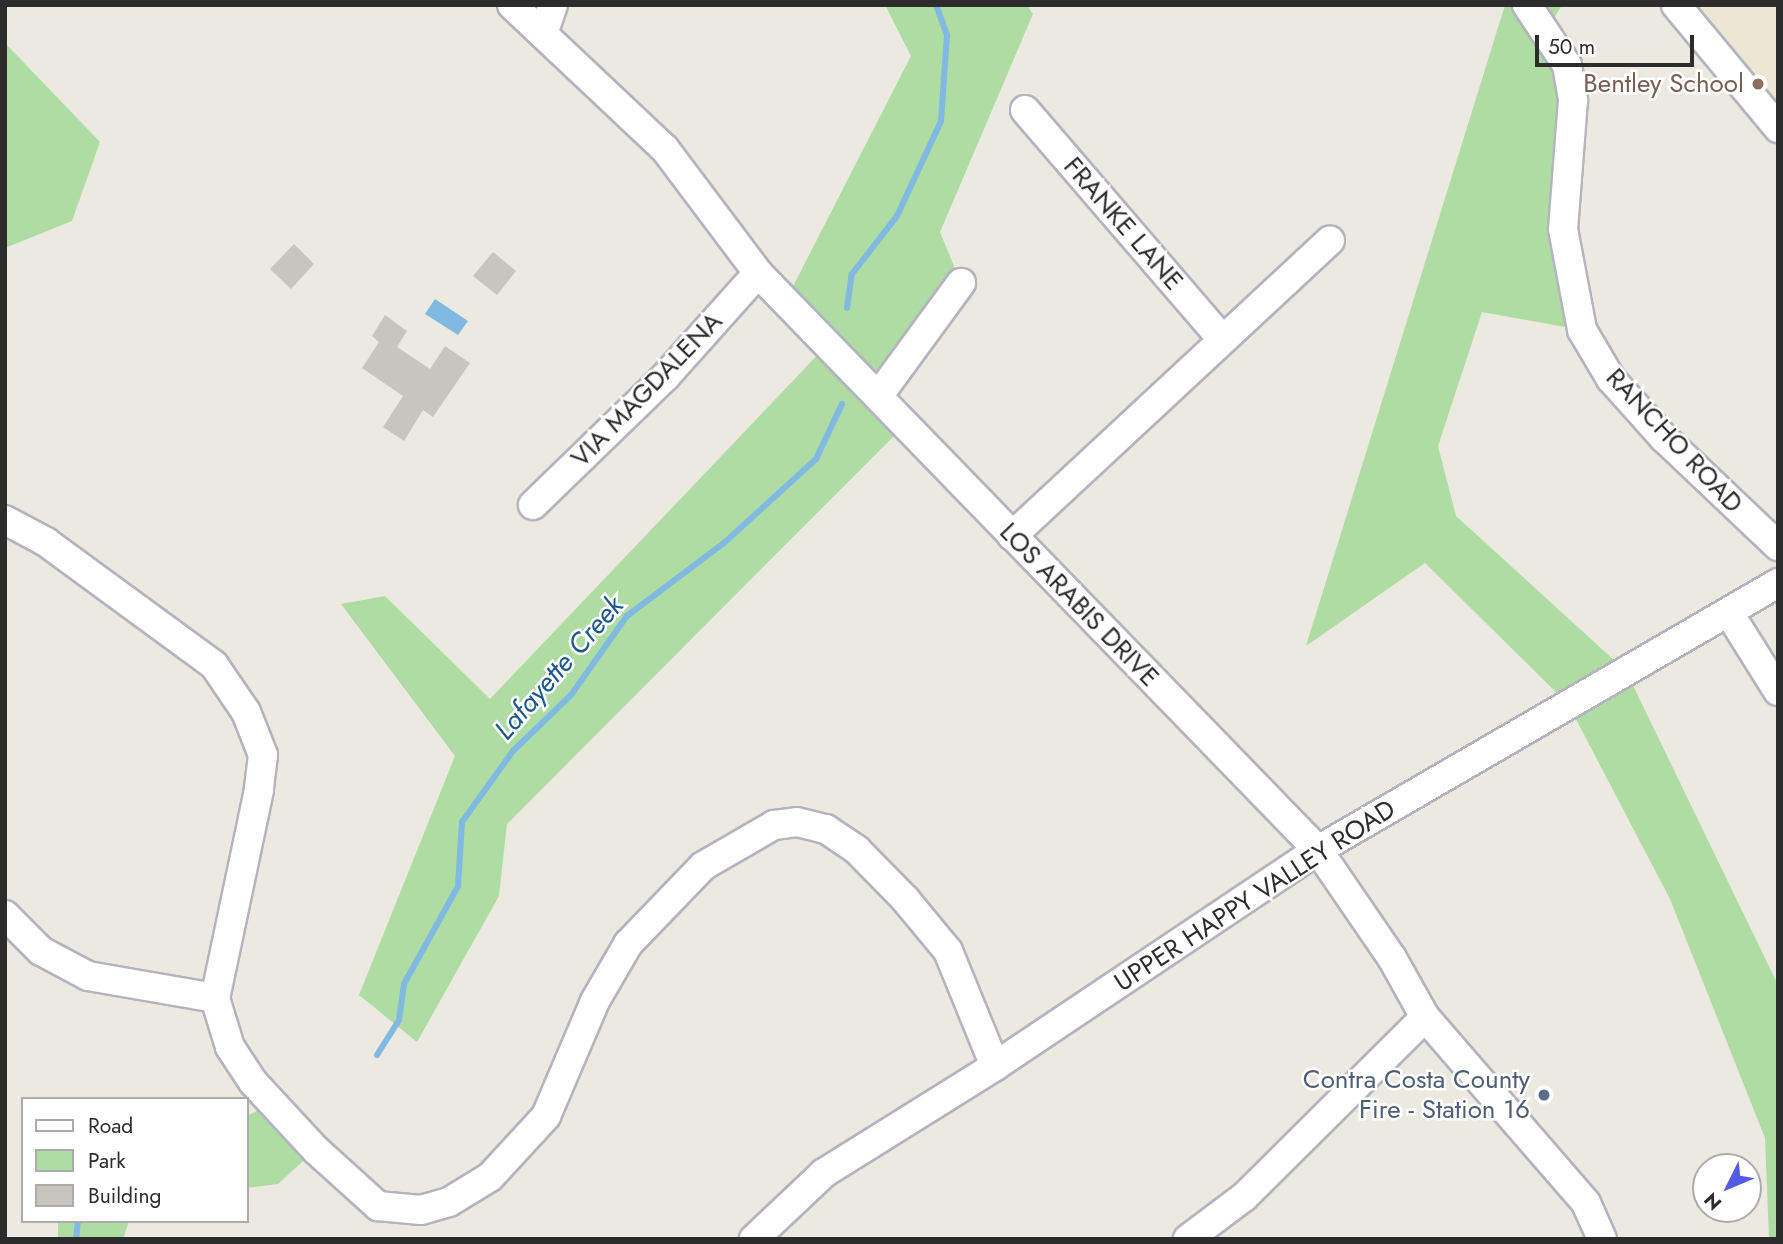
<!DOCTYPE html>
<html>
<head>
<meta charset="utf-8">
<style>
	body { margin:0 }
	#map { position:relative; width:1783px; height:1244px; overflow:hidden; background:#ece9e0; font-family:Jost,sans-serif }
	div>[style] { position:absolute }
	.education>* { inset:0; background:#ebe7d2 }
	.green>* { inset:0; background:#aedca3 }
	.water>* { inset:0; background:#80b9e1 }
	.stream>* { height:6px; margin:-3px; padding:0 3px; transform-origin:3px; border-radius:3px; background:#80b9e1 }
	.building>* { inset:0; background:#c8c5bf }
	.roads { filter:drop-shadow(2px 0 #b4b4be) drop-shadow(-2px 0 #b4b4be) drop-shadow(0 2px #b4b4be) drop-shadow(0 -2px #b4b4be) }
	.minor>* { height:28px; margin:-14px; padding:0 14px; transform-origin:14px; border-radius:14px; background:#fff }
	.dots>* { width:19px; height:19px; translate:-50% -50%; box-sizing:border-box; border:4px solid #fff; border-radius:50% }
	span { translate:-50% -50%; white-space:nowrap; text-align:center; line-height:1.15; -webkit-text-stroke:5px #fff; paint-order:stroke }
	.education-label { font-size:26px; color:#785e54 }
	.right { translate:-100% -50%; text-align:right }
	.street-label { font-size:26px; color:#2c2c2c }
	.service-label { font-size:26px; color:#4e5e75 }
	.water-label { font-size:28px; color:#1d578f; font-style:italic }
	.frame { position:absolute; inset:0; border:7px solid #2c2c2c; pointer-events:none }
	.legend { position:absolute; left:21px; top:1097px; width:228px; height:126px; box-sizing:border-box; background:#fff; border:2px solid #ababab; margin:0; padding:9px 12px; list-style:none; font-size:21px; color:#2c2c2c }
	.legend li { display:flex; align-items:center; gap:14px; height:35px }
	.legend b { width:35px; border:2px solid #ababab }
	.north { position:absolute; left:1692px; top:1153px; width:70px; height:70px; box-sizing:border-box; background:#fff; border:2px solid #ababab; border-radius:50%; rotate:227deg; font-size:19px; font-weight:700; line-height:28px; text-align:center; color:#2c2c2c }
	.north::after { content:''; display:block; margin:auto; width:24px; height:32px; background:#545ae5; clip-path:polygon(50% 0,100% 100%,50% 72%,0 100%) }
	.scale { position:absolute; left:1535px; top:35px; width:159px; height:32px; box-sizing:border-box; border:4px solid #2c2c2c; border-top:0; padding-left:9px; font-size:21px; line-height:24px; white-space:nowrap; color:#2c2c2c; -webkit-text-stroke:5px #fff; paint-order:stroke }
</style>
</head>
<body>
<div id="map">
	<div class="education">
		<i style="clip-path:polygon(1676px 5px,1778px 5px,1778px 128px)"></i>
	</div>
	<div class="green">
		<i style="clip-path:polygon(885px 5px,1027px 5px,1033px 14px,940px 232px,961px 283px,879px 395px,906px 424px,507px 824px,499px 896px,417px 1042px,359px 995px,455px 756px,341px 604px,385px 596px,490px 699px,828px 344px,786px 300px,911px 56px)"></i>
		<i style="clip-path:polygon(1505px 5px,1562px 5px,1546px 31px,1571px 145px,1582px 330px,1482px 312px,1438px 446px,1456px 516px,1626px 671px,1778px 985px,1778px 1239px,1769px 1239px,1765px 1138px,1670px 899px,1568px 704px,1425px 563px,1306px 646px)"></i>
		<i style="clip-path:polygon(5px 43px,100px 142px,72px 221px,5px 248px)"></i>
		<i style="clip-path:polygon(273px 1103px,315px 1150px,278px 1184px,247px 1188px,247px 1116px)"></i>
		<i style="clip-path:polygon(58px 1221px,129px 1221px,123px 1239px,58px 1239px)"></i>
	</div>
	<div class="water">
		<i style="clip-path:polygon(435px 299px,468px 321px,458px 335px,425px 314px)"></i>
	</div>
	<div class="stream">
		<i style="left:847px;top:308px;width:34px;rotate:-82deg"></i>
		<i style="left:852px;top:274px;width:73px;rotate:-52.2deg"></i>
		<i style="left:897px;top:216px;width:105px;rotate:-65.1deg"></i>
		<i style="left:941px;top:121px;width:86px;rotate:-86deg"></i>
		<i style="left:947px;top:35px;width:32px;rotate:-110deg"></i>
		<i style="left:377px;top:1055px;width:41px;rotate:-57.8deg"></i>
		<i style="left:399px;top:1020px;width:36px;rotate:-82deg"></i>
		<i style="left:404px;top:984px;width:112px;rotate:-61.1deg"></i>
		<i style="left:458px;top:886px;width:64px;rotate:-86.4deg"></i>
		<i style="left:462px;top:822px;width:87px;rotate:-54.3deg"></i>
		<i style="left:513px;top:751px;width:81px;rotate:-44deg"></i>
		<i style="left:571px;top:695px;width:97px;rotate:-54.7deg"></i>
		<i style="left:627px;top:616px;width:121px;rotate:-37deg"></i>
		<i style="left:724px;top:543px;width:125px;rotate:-42.4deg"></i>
		<i style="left:816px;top:459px;width:61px;rotate:-64.7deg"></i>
		<i style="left:76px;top:1239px;width:18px;rotate:-84deg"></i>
	</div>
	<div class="building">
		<i style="clip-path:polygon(294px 244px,314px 264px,291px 289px,270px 269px)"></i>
		<i style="clip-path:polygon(493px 252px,516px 271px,497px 295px,473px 276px)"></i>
		<i style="clip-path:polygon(385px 315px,407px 331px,397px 347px,430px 369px,445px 346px,470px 363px,433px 417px,423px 410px,404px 441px,383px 427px,403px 396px,362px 368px,379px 342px,372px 336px)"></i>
	</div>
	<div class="roads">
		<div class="minor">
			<i style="left:512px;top:5px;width:210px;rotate:43.3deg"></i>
			<i style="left:665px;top:149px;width:155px;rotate:53.1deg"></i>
			<i style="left:758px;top:273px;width:804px;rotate:45.86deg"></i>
			<i style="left:1318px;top:850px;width:131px;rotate:55.6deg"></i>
			<i style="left:1392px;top:958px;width:68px;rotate:60.8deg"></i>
			<i style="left:1425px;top:1017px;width:246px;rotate:49.1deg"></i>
			<i style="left:1586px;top:1203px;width:39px;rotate:66deg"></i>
			<i style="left:1527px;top:5px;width:72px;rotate:56.3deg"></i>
			<i style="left:1567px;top:65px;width:36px;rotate:80deg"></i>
			<i style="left:1573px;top:100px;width:129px;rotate:94.4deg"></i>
			<i style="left:1563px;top:229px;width:103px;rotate:79.3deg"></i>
			<i style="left:1582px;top:330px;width:57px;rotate:59.4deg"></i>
			<i style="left:1611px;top:379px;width:79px;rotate:48.1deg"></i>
			<i style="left:1664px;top:438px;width:157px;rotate:43.5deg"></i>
			<i style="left:1676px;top:5px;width:160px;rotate:50.3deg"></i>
			<i style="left:543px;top:34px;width:31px;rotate:-71deg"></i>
			<i style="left:1025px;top:110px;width:301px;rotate:49.3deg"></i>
			<i style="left:879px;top:395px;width:139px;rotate:-53.8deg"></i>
			<i style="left:533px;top:505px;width:185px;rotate:-44.1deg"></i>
			<i style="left:666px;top:376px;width:138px;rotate:-48.2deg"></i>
			<i style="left:5px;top:520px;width:47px;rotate:28.2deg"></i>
			<i style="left:46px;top:542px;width:208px;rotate:36.2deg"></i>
			<i style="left:214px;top:665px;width:57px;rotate:55.8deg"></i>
			<i style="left:246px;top:712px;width:46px;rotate:68.4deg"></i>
			<i style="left:263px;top:755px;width:35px;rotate:97deg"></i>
			<i style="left:259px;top:790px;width:213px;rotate:101.9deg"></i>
			<i style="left:215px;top:998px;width:51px;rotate:73deg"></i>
			<i style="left:230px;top:1047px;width:42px;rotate:56.7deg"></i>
			<i style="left:253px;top:1082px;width:93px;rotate:47.2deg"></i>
			<i style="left:316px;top:1150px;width:84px;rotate:42.1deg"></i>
			<i style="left:378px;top:1206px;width:43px;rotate:5.3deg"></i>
			<i style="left:421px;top:1210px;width:29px;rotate:-16deg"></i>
			<i style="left:449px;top:1202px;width:48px;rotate:-31.4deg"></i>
			<i style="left:490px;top:1177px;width:83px;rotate:-47.4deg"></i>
			<i style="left:546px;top:1116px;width:125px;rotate:-66.9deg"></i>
			<i style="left:595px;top:1001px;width:66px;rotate:-59.9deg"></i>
			<i style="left:628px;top:944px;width:108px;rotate:-46.1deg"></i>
			<i style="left:703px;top:866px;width:82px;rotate:-30deg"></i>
			<i style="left:774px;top:825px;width:23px;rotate:-7deg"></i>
			<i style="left:797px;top:822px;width:30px;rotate:14deg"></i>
			<i style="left:826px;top:829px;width:37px;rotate:34deg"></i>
			<i style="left:857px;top:850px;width:69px;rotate:45.6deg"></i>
			<i style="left:905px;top:899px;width:67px;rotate:50.4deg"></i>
			<i style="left:948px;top:951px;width:124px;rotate:67.8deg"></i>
			<i style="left:1012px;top:536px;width:434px;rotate:-42.9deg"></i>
			<i style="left:1729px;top:613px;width:92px;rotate:57.9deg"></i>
			<i style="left:5px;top:915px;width:51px;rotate:45deg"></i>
			<i style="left:41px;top:951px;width:53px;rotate:28deg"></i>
			<i style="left:88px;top:976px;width:129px;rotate:9.8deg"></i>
			<i style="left:754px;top:1239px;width:96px;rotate:-43.3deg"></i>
			<i style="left:824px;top:1173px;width:202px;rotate:-32deg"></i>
			<i style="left:995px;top:1066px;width:389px;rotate:-33.8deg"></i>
			<i style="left:1318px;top:850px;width:532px;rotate:-30.13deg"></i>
			<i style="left:1188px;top:1239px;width:70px;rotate:-36.9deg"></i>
			<i style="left:1244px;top:1197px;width:255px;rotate:-44.8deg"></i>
		</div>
	</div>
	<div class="dots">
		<i style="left:1758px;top:84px;background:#8d6e63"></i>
		<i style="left:1544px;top:1095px;background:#5c6f8a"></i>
	</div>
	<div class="education-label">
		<span class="right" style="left:1744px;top:84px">Bentley School</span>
	</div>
	<div class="street-label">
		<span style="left:1123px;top:224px;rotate:49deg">FRANKE LANE</span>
		<span style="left:647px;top:390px;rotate:-46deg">VIA MAGDALENA</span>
		<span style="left:1674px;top:441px;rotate:47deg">RANCHO ROAD</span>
		<span style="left:1079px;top:605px;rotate:46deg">LOS ARABIS DRIVE</span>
		<span style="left:1255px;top:896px;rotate:-33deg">UPPER HAPPY VALLEY ROAD</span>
	</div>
	<div class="service-label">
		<span class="right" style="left:1530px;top:1095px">Contra Costa County<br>Fire - Station 16</span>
	</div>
	<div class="water-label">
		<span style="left:559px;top:668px;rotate:-49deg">Lafayette Creek</span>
	</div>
	<div class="frame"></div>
	<ul class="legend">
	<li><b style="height:9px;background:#fff"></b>Road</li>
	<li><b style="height:19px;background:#aedca3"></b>Park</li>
	<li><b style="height:19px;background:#c8c5bf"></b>Building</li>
	</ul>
	<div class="north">N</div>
	<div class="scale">50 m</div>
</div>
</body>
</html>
